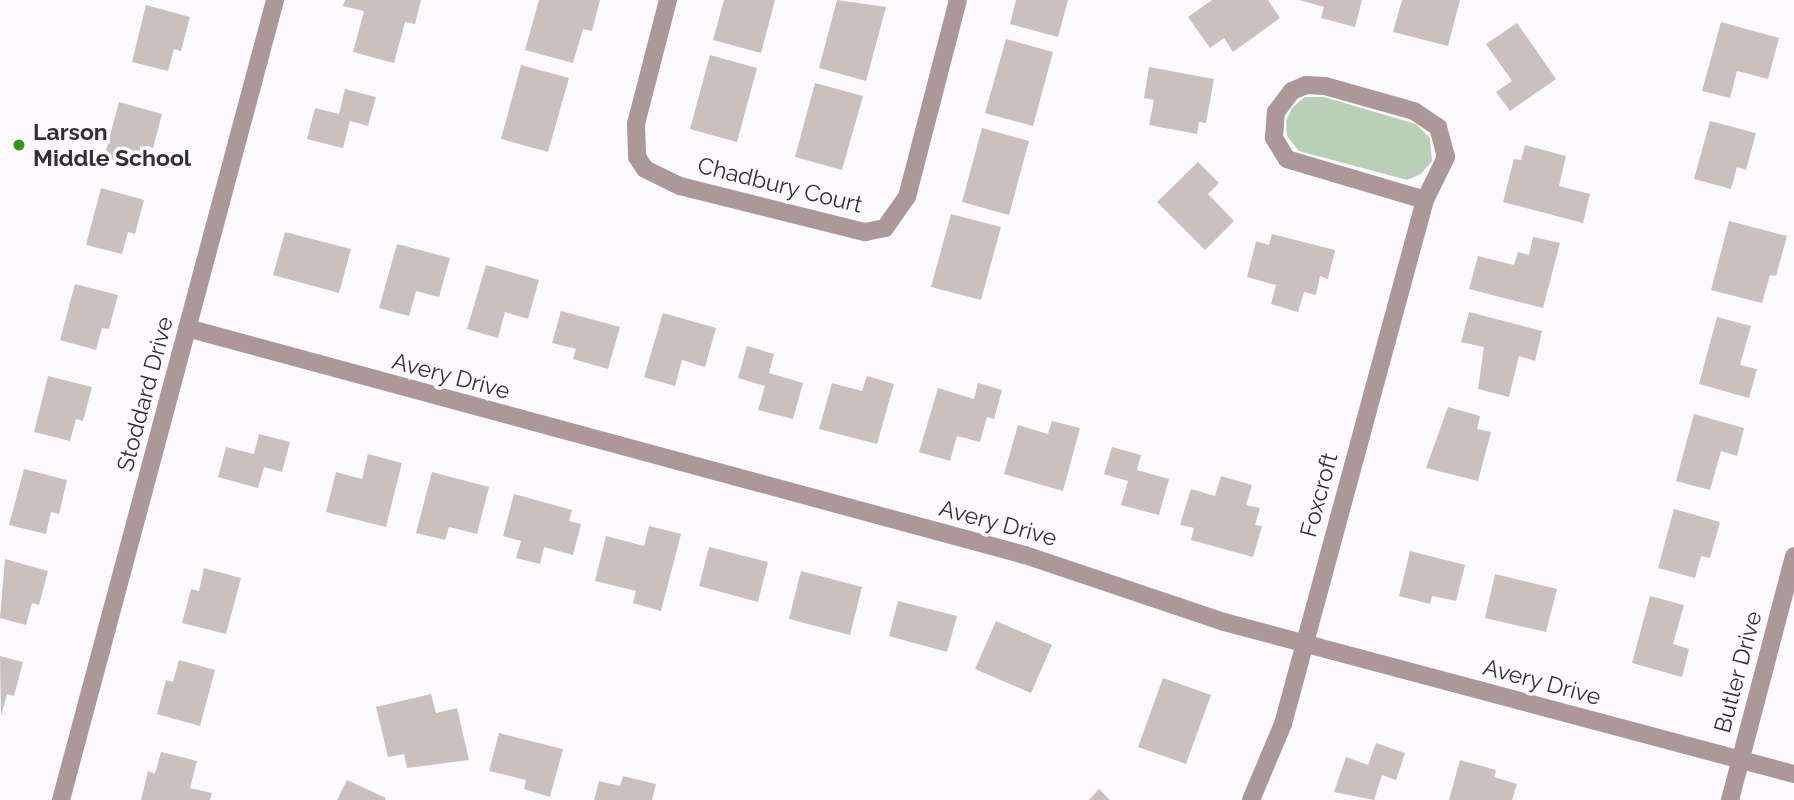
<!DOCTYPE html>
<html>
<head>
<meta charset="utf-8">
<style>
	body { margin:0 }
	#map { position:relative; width:1794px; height:800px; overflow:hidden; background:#fcfafe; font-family:Raleway,sans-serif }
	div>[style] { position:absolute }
	.green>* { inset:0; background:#b9d0b6 }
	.building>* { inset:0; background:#ccc0be }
	.street>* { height:18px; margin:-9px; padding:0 9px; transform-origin:9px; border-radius:9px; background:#ad9899 }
	.dots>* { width:19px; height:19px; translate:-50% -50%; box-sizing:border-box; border:4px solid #fcfafe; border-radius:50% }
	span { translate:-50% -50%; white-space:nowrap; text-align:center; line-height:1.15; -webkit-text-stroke:7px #fcfafe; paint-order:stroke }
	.poi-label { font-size:23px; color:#323034; font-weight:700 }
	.left { translate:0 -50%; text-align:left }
	.street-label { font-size:23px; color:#323034 }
</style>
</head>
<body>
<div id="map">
	<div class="green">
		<i style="clip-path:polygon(1305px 97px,1324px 97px,1416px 124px,1430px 138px,1432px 161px,1421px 174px,1407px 180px,1299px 151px,1287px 136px,1286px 121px,1292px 108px)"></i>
	</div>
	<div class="building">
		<i style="clip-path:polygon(345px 0,421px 0,415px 24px,405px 22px,394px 63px,353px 52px,364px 11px,343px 6px)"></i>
		<i style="clip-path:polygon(539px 0,600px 0,592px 31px,583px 29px,573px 63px,525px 50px)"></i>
		<i style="clip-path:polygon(724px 0,775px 0,761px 53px,713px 40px)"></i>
		<i style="clip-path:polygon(837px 0,886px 7px,866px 81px,819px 68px)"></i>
		<i style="clip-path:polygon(1016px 0,1068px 0,1058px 37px,1010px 24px)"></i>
		<i style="clip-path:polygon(1212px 0,1268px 0,1280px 18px,1233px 52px,1224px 38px,1210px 48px,1188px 17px)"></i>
		<i style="clip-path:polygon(1299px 0,1362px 0,1355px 27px,1321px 18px,1324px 7px)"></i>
		<i style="clip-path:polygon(1402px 0,1460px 0,1448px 46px,1393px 32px)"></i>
		<i style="clip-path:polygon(146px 5px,190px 17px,181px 51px,174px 49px,168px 71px,132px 62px)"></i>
		<i style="clip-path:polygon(1721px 22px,1779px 38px,1768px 79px,1737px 71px,1730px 98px,1702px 91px)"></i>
		<i style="clip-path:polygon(1517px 23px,1556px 79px,1510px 111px,1496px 92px,1512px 81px,1486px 44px)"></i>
		<i style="clip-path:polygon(1006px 39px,1053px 52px,1033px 126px,985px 113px)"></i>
		<i style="clip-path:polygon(710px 55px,757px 68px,737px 142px,690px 129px)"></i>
		<i style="clip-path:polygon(521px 65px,569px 78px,548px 152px,501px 139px)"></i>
		<i style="clip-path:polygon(1149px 67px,1214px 79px,1206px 123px,1199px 122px,1197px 134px,1149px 125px,1154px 100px,1144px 98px)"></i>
		<i style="clip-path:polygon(815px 83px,863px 96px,842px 170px,795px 157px)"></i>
		<i style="clip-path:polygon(345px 89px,376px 97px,368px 126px,350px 121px,343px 148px,307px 139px,315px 108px,339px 114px)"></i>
		<i style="clip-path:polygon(119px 102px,162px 114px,153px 148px,146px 146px,141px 168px,104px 158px)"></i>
		<i style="clip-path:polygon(1710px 121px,1756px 133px,1746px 170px,1737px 167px,1731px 189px,1694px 179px)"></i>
		<i style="clip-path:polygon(982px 128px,1029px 141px,1009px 215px,962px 202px)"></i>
		<i style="clip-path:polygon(1525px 145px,1566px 156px,1559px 186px,1590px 194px,1583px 223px,1503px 202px,1514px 159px,1521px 160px)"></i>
		<i style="clip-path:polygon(1198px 162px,1219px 183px,1208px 194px,1234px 221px,1205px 250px,1157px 202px)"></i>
		<i style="clip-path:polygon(101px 188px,144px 200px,135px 234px,128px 232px,122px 254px,86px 245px)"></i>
		<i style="clip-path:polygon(951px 214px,1001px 227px,981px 300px,931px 287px)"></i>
		<i style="clip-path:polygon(1729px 221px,1787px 236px,1776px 276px,1770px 275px,1762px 303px,1711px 290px)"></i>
		<i style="clip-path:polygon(285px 232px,351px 249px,339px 293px,273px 275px)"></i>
		<i style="clip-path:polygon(1272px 234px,1335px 250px,1328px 279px,1320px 276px,1316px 295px,1304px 292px,1298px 312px,1271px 304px,1276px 285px,1247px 277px,1256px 241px,1269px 245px)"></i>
		<i style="clip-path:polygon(1533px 237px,1560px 243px,1543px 308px,1469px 289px,1478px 256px,1514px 265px,1518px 252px,1529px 255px)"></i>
		<i style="clip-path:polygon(397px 244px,450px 258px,439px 297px,416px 291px,409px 316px,379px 308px)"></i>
		<i style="clip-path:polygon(486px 265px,539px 280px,528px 319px,505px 312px,498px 338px,467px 329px)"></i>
		<i style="clip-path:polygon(75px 284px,118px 295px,109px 329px,102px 328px,96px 350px,60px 340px)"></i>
		<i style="clip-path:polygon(561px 311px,620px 327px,608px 369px,573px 359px,576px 349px,552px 343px)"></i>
		<i style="clip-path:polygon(1469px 312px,1542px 331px,1535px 361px,1519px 356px,1509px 397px,1478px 389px,1484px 347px,1461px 342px)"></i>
		<i style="clip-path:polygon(663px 313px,716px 328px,705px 367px,682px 360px,675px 386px,644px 377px)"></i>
		<i style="clip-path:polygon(1717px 317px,1751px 326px,1740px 365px,1757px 369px,1749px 398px,1699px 384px)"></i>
		<i style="clip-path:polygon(747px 346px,774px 354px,769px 373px,803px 383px,793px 419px,758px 410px,765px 386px,738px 378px)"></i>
		<i style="clip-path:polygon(48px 376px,92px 387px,83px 421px,76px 419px,70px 441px,34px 432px)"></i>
		<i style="clip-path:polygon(867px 376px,894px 384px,877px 444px,819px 429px,832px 383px,862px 391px)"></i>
		<i style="clip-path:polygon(978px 383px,1002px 390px,994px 419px,987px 417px,980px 442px,957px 436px,950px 461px,919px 452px,938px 388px,974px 399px)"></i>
		<i style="clip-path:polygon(1448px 407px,1480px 416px,1477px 429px,1491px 432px,1478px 481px,1426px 468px)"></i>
		<i style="clip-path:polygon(1694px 414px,1744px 428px,1737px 456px,1721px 451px,1710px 490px,1676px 481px)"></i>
		<i style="clip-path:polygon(1052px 421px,1080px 428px,1063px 491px,1004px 474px,1018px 425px,1048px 434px)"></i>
		<i style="clip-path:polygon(259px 434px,290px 442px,282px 472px,264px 467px,258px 488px,218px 477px,226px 447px,254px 454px)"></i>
		<i style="clip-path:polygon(1112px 447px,1141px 455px,1137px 470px,1169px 479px,1159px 515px,1121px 505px,1128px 481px,1104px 474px)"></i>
		<i style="clip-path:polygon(368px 454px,402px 463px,386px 527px,326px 512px,336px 472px,362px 479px)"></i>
		<i style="clip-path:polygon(24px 469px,67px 480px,59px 514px,51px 512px,46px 534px,9px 525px)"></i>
		<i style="clip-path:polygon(432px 472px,489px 487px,477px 534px,449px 527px,445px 540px,416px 533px)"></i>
		<i style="clip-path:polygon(1221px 476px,1252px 485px,1246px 505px,1260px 508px,1255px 525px,1262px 526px,1253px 557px,1191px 540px,1194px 528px,1180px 525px,1191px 489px,1215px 496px)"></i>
		<i style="clip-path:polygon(514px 494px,572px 510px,569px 521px,581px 524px,573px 555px,544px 547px,540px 564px,516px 558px,521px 541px,503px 536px)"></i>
		<i style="clip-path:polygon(1674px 509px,1720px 522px,1710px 558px,1701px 556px,1695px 578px,1658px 568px)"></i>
		<i style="clip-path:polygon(649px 526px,681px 534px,661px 611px,633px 603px,636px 591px,595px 581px,606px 536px,644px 546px)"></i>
		<i style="clip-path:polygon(709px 547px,768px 562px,758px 602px,699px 586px)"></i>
		<i style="clip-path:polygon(1410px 551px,1465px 565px,1456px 601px,1432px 596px,1430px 604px,1399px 596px)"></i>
		<i style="clip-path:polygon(5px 559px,48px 571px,39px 605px,32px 603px,26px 625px,0 618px)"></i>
		<i style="clip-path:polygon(204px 568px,241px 578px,226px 634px,182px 623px,191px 589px,199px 591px)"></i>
		<i style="clip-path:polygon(801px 571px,862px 587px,850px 635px,789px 619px)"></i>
		<i style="clip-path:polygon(1495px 574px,1557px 589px,1546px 632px,1485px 618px)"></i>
		<i style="clip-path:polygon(1650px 596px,1684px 605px,1673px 644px,1689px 649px,1682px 677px,1632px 663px)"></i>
		<i style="clip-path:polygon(898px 601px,957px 616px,947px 652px,889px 636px)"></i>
		<i style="clip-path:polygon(996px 621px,1052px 645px,1031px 693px,975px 669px)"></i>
		<i style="clip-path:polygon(0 656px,23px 662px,14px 696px,7px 694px,1px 716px)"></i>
		<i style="clip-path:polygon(179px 660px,215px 670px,200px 726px,157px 714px,166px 680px,173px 682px)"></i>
		<i style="clip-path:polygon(1163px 678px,1211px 695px,1186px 764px,1138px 747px)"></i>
		<i style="clip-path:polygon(431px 694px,436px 713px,457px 708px,469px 760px,407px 768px,404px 754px,388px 757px,376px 707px)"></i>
		<i style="clip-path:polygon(499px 733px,563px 749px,550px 797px,524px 789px,526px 780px,489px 771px)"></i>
		<i style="clip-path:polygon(1376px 743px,1405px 753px,1396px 780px,1382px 775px,1374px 800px,1334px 792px,1346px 757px,1368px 765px)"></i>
		<i style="clip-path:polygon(161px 752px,197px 761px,190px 788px,212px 793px,210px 800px,141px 800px,148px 771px,155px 774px)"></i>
		<i style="clip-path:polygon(1460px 760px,1496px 770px,1494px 777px,1517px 784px,1512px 800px,1449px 800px)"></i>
		<i style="clip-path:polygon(623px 776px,656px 784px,652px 800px,594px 800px,599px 781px,620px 786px)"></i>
		<i style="clip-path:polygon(347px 780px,386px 798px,385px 800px,337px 800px)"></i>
		<i style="clip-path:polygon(1099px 789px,1110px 800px,1089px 800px)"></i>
	</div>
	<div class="street">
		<i style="left:668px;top:0;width:128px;rotate:104.5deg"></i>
		<i style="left:636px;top:124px;width:33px;rotate:88deg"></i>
		<i style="left:637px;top:157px;width:14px;rotate:56deg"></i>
		<i style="left:645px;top:169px;width:39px;rotate:26deg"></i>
		<i style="left:680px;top:186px;width:191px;rotate:14deg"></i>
		<i style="left:865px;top:232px;width:20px;rotate:-11deg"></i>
		<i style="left:885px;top:228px;width:38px;rotate:-55deg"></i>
		<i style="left:907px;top:197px;width:203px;rotate:-75.5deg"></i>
		<i style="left:1306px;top:85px;width:19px;rotate:3deg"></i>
		<i style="left:1325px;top:86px;width:92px;rotate:15.7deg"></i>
		<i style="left:1414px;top:111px;width:29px;rotate:34deg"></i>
		<i style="left:1438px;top:127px;width:31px;rotate:75deg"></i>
		<i style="left:1446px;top:157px;width:48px;rotate:116deg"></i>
		<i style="left:1425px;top:200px;width:144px;rotate:-163.5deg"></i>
		<i style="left:1287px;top:159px;width:25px;rotate:-122deg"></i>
		<i style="left:1274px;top:138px;width:26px;rotate:-86deg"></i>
		<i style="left:1276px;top:112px;width:26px;rotate:-53deg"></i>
		<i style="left:1292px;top:91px;width:15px;rotate:-23deg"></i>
		<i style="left:187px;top:328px;width:868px;rotate:15.16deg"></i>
		<i style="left:1025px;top:555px;width:210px;rotate:18.6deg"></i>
		<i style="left:1224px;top:622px;width:590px;rotate:14.93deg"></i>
		<i style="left:61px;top:800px;width:828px;rotate:-75.02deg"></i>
		<i style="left:1251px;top:800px;width:82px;rotate:-67.2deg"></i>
		<i style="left:1283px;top:724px;width:543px;rotate:-74.84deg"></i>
		<i style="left:1730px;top:800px;width:252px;rotate:-75.3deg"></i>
	</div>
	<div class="dots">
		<i style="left:19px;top:145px;background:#32961b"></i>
	</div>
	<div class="poi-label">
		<span class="left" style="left:33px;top:145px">Larson<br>Middle School</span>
	</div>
	<div class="street-label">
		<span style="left:780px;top:185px;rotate:14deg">Chadbury Court</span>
		<span style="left:451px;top:376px;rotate:15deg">Avery Drive</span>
		<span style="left:145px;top:394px;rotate:-75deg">Stoddard Drive</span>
		<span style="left:1319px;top:495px;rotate:-75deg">Foxcroft</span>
		<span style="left:998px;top:523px;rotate:15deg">Avery Drive</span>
		<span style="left:1738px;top:672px;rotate:-75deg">Butler Drive</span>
		<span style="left:1542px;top:682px;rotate:15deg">Avery Drive</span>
	</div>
</div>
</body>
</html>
